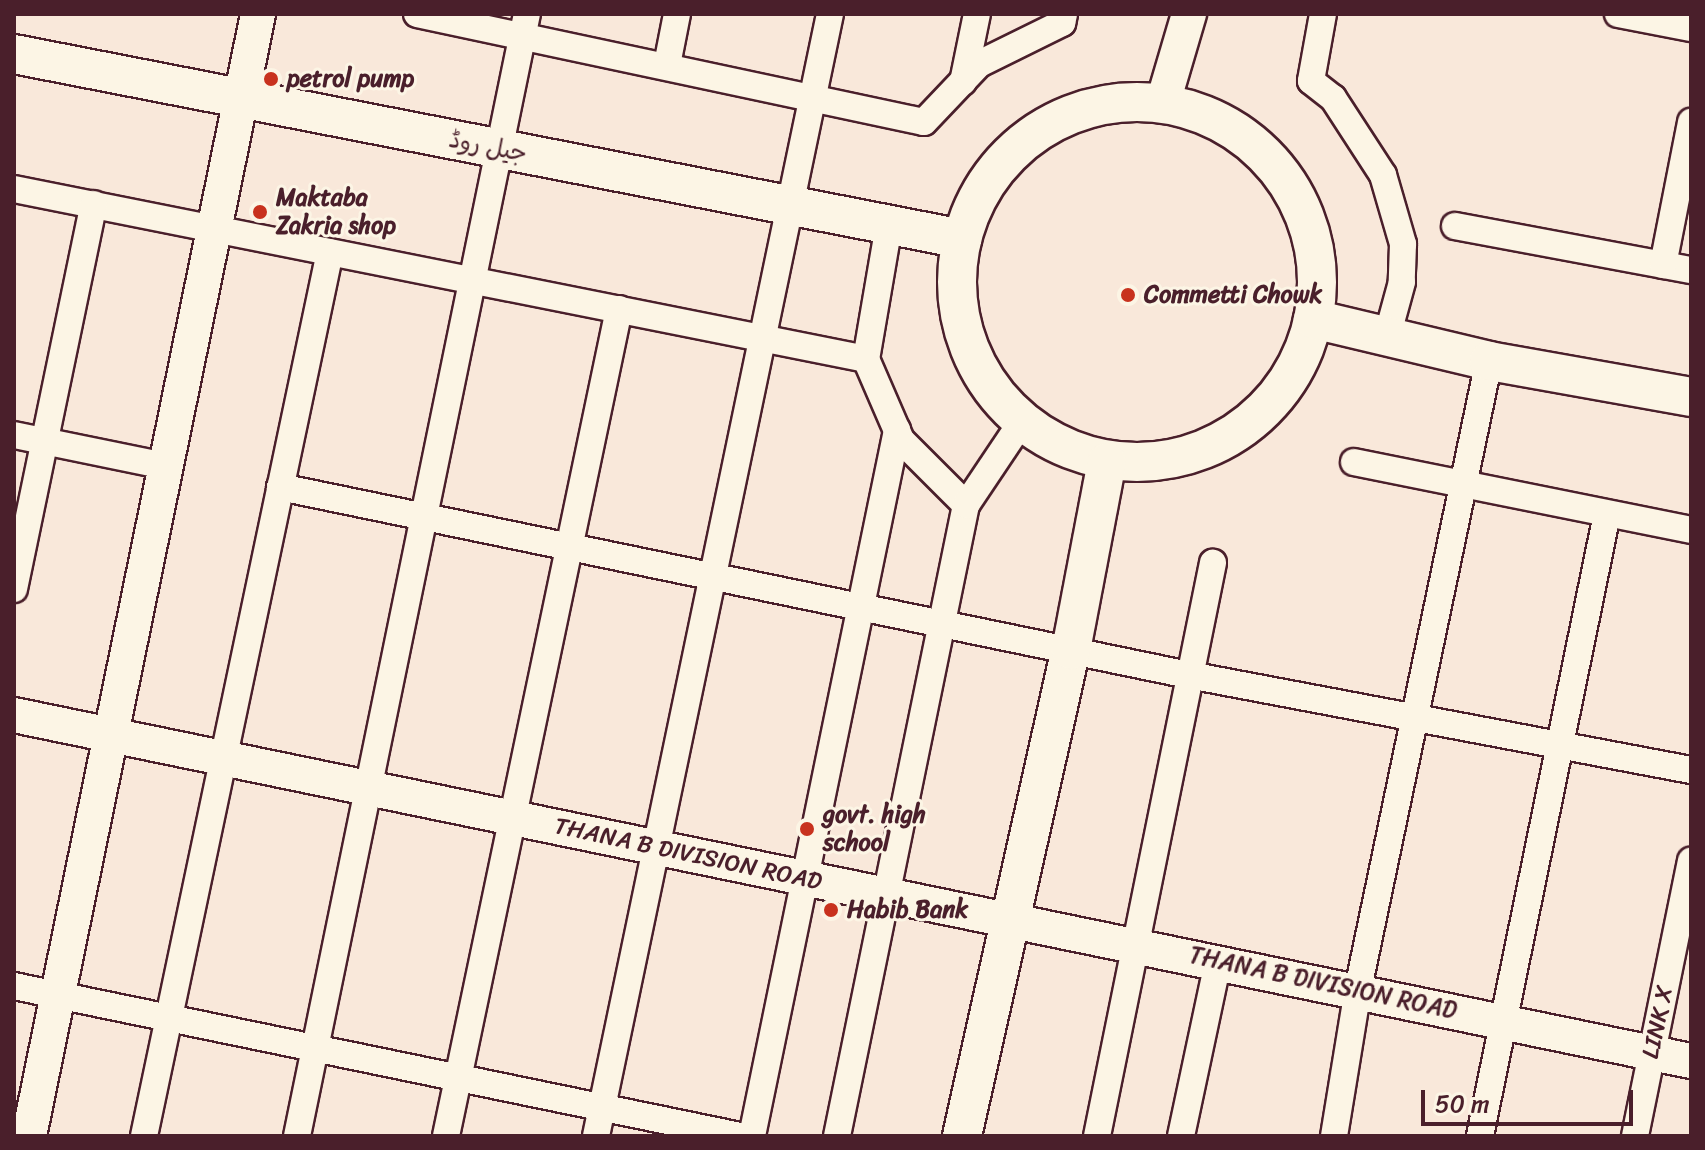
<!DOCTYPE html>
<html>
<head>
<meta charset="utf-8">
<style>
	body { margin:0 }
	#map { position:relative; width:1705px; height:1150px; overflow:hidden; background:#f9e8da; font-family:Sriracha,"Playpen Sans Arabic",sans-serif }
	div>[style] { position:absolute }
	.roads { filter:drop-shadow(2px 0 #4a1f2b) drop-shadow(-2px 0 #4a1f2b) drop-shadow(0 2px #4a1f2b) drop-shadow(0 -2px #4a1f2b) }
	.minor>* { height:26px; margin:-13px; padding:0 13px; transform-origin:13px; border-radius:13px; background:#fcf5e5 }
	.tertiary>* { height:34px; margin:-17px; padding:0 17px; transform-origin:17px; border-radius:17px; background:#fcf5e5 }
	.secondary>* { height:38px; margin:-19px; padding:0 19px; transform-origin:19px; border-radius:19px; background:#fcf5e5 }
	.secondary>.ring { margin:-19px; padding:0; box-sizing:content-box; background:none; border:38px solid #fcf5e5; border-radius:50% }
	.dots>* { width:22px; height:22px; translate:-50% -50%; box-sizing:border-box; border:4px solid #fcf5e5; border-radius:50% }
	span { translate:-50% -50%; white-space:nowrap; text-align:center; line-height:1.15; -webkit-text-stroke:6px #fcf5e5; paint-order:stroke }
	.poi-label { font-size:24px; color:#4a1f2b; font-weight:700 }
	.left { translate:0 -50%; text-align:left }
	.street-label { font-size:24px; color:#4a1f2b }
	.frame { position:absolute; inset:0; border:16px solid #4a1f2b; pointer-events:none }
	.scale { position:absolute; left:1421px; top:1090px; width:212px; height:36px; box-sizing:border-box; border:4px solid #4a1f2b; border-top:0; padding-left:10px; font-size:24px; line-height:28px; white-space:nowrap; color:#4a1f2b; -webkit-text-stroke:6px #fcf5e5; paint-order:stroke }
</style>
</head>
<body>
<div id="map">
	<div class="roads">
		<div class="minor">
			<i style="left:417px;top:14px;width:518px;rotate:12.03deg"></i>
			<i style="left:924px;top:122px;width:80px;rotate:-46.5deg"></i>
			<i style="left:979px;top:64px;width:93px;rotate:-26.3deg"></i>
			<i style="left:1062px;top:23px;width:9px;rotate:-77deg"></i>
			<i style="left:1323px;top:14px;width:68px;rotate:100.2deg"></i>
			<i style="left:1311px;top:81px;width:28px;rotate:38deg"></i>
			<i style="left:1333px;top:98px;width:92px;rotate:57deg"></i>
			<i style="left:1383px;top:175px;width:72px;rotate:73.8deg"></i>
			<i style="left:1403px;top:244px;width:38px;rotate:92deg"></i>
			<i style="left:1402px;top:282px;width:57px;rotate:105.3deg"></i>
			<i style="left:1618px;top:14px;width:74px;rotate:10.9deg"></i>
			<i style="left:667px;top:65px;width:52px;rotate:-78.9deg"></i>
			<i style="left:963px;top:82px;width:69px;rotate:-78.4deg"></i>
			<i style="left:14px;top:189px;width:869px;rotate:11.28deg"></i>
			<i style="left:889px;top:225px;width:136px;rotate:99.7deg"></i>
			<i style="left:866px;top:359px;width:88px;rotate:66.6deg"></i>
			<i style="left:901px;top:440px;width:92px;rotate:45deg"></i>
			<i style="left:1455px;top:226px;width:240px;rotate:10.6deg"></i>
			<i style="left:1663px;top:265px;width:146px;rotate:-78.9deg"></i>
			<i style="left:14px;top:435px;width:154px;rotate:11.6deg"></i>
			<i style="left:1354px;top:462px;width:344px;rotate:11.4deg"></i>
			<i style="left:280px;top:487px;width:928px;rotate:11.69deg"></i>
			<i style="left:1189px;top:675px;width:511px;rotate:10.72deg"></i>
			<i style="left:14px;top:589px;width:393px;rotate:-78.3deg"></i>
			<i style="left:14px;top:986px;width:741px;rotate:11.67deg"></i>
			<i style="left:144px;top:1136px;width:903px;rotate:-78.12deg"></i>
			<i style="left:297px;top:1136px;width:1145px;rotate:-78.42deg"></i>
			<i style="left:446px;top:1136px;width:845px;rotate:-78.18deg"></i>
			<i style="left:596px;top:1136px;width:1146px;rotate:-78.22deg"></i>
			<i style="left:752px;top:1136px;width:721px;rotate:-78.39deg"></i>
			<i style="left:837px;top:1136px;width:644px;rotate:-78.45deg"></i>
			<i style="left:966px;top:505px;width:102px;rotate:-56.2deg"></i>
			<i style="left:1097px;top:1136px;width:585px;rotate:-78.56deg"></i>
			<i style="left:1181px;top:1136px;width:178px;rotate:-78deg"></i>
			<i style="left:1334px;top:1136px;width:149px;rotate:-80.7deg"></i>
			<i style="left:1358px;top:989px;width:642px;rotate:-78.22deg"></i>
			<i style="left:1480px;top:1136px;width:635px;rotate:-78.46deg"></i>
			<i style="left:1635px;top:1136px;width:281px;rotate:-78.5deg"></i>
		</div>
		<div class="tertiary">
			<i style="left:1164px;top:99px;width:89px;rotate:-73.6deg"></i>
			<i style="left:14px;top:715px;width:1712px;rotate:11.66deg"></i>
			<i style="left:29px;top:1136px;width:1145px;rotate:-78.46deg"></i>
		</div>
		<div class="secondary">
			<i style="left:14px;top:54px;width:966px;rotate:11.04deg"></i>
			<i class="ring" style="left:957px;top:102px;width:322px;height:322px"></i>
			<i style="left:1313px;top:319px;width:181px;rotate:13.4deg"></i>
			<i style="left:1489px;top:361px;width:205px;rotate:10.1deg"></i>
			<i style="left:962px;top:1136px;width:498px;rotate:-77.4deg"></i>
			<i style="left:1071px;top:650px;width:191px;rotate:-79.2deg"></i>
		</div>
	</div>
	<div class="dots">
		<i style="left:271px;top:79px;background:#c8321e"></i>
		<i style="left:260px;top:212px;background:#c8321e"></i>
		<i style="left:1128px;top:295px;background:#c8321e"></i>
		<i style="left:807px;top:829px;background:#c8321e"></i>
		<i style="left:831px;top:910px;background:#c8321e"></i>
	</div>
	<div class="poi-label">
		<span class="left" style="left:287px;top:79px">petrol pump</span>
		<span class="left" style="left:276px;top:212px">Maktaba<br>Zakria shop</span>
		<span class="left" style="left:1144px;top:295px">Commetti Chowk</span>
		<span class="left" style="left:823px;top:829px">govt. high<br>school</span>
		<span class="left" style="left:847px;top:910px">Habib Bank</span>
	</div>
	<div class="street-label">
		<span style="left:488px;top:147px;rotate:11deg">جیل روڈ</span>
		<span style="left:688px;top:854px;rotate:12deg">THANA B DIVISION ROAD</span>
		<span style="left:1323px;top:983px;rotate:12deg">THANA B DIVISION ROAD</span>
		<span style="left:1658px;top:1022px;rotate:-78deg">LINK X</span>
	</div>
	<div class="frame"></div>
	<div class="scale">50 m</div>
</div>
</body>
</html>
